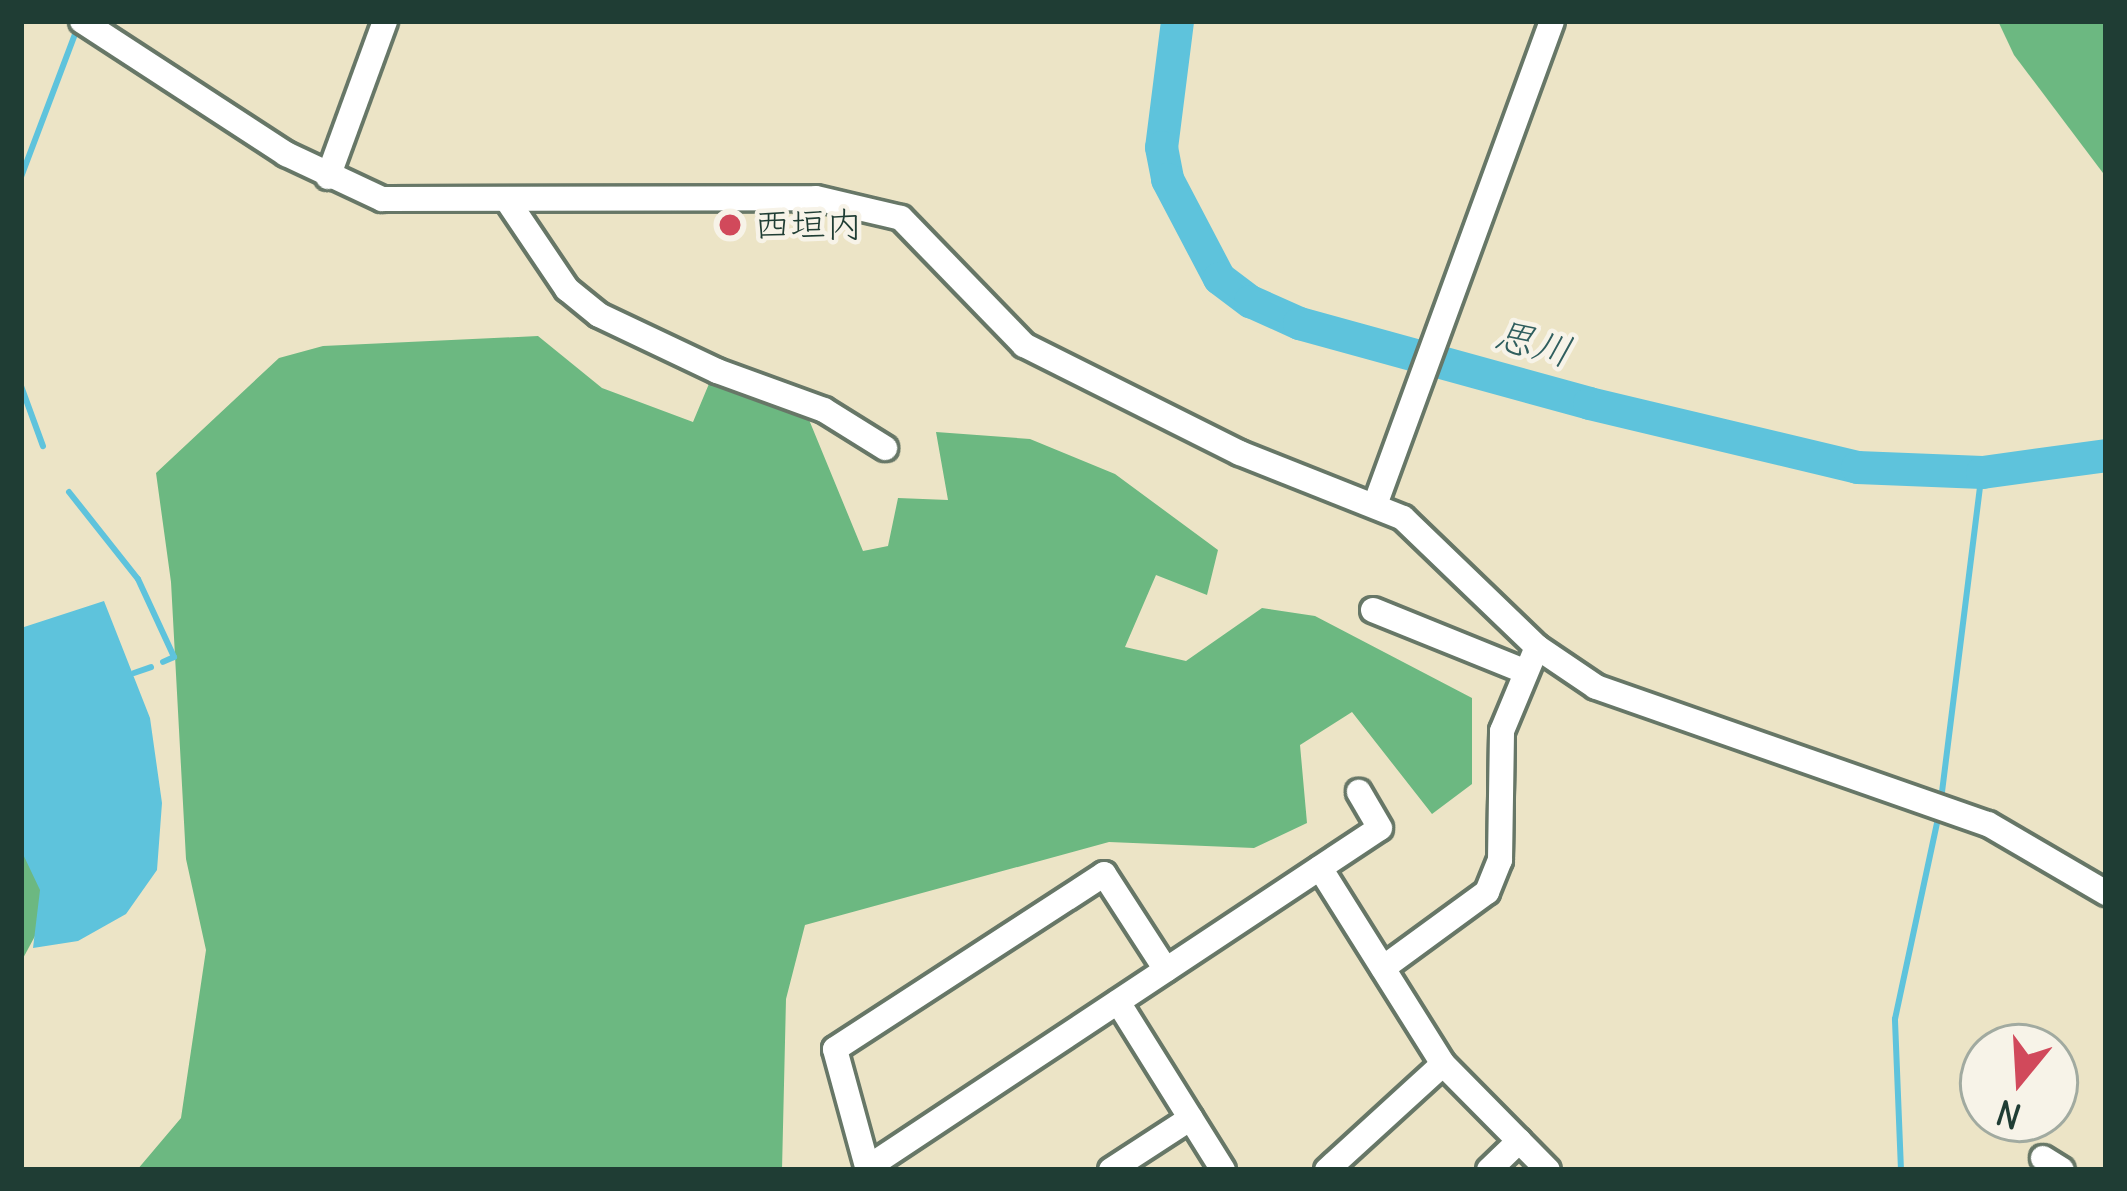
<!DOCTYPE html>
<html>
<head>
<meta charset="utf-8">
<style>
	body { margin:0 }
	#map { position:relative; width:2127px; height:1191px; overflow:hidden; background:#ece4c6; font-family:Delius,"Klee One",sans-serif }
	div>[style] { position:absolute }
	.forest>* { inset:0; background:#6cb881 }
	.water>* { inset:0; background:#5ec3dc }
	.stream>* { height:6px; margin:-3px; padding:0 3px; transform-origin:3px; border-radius:3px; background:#5ec3dc }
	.river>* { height:33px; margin:-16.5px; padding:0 16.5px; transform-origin:16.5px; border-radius:16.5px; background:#5ec3dc }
	.roads { filter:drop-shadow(3px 0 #677767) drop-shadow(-3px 0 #677767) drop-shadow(0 3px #677767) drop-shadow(0 -3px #677767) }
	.minor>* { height:24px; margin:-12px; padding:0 12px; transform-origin:12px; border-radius:12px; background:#fff }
	.dots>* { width:33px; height:33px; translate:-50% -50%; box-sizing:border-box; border:6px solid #f7f3e8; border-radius:50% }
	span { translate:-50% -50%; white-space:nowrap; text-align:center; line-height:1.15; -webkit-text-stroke:9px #f7f3e8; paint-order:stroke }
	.poi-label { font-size:36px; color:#1f3d34 }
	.left { translate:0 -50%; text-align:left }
	.water-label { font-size:39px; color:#2f5e5e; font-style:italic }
	.frame { position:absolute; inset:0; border:24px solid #1f3d34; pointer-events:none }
	.north { position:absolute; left:1959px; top:1023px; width:120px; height:120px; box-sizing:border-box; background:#f7f3e8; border:3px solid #a1aaa0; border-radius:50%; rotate:198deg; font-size:33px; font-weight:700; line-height:48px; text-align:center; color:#1f3d34 }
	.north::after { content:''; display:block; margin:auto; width:42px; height:54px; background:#d1495b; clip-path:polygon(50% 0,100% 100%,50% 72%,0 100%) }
</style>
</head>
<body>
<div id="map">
	<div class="forest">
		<i style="clip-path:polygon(1998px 21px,2106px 21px,2106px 177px,2014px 55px)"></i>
		<i style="clip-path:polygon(538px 336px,602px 388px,693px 422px,711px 379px,805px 410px,863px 551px,888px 546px,898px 498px,948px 500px,936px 432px,1030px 439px,1115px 474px,1218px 550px,1207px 595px,1156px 575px,1125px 647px,1186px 661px,1262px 608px,1315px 616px,1472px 698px,1472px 784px,1432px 814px,1352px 712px,1300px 745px,1307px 823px,1254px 848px,1109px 842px,805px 925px,786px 999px,782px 1170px,137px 1170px,181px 1118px,206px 950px,186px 859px,171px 582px,156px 473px,279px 358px,323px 346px)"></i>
		<i style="clip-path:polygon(21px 794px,48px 912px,21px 962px)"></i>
	</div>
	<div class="water">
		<i style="clip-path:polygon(104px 601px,150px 718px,162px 803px,157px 870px,126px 914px,78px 941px,33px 948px,40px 890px,21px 850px,21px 628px)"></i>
	</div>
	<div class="stream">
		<i style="left:21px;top:177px;width:158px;rotate:-69.3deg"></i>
		<i style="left:21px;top:386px;width:64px;rotate:69.9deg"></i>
		<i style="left:69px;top:492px;width:111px;rotate:51.6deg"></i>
		<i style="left:138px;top:579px;width:86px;rotate:65.2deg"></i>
		<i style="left:174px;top:657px;width:12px;rotate:156deg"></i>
		<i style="left:134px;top:673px;width:18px;rotate:-19deg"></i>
		<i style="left:1941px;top:800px;width:331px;rotate:-82.9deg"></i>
		<i style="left:1901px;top:1170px;width:151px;rotate:-92.3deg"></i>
		<i style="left:1895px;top:1019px;width:211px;rotate:-77.9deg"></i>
	</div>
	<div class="river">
		<i style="left:1177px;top:21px;width:127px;rotate:97.2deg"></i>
		<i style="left:1161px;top:147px;width:33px;rotate:79deg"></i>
		<i style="left:1167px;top:179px;width:112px;rotate:62.3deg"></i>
		<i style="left:1219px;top:278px;width:39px;rotate:37deg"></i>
		<i style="left:1250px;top:301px;width:54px;rotate:24.2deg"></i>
		<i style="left:1299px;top:323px;width:301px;rotate:15.4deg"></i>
		<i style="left:1589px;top:403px;width:276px;rotate:13.4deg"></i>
		<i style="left:1857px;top:467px;width:125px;rotate:2.3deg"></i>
		<i style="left:1982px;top:472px;width:125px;rotate:-7.8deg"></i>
	</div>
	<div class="roads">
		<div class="minor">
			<i style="left:82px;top:21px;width:244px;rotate:33.1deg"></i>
			<i style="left:286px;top:154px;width:106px;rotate:25.1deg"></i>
			<i style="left:382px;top:199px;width:434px;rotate:-0.1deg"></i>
			<i style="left:816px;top:198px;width:87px;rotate:13.2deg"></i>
			<i style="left:901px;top:218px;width:177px;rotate:45.9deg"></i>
			<i style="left:1024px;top:345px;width:241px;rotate:26.6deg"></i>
			<i style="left:1240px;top:453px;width:175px;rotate:21.7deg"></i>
			<i style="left:1403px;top:518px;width:186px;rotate:43.9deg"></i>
			<i style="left:1537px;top:647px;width:71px;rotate:34.1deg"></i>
			<i style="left:1596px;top:687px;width:415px;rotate:19.3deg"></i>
			<i style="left:1988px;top:824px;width:137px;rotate:30.3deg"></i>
			<i style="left:328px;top:177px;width:166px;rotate:-69.9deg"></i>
			<i style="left:509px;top:203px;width:104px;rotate:56deg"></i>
			<i style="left:567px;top:289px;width:41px;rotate:39.1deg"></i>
			<i style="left:599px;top:315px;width:131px;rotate:25.4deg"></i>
			<i style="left:717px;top:371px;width:114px;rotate:20deg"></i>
			<i style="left:824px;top:410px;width:72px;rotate:31.9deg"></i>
			<i style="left:1375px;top:505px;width:515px;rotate:-69.91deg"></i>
			<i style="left:1373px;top:610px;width:163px;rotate:22deg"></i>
			<i style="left:1320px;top:868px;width:231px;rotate:57.9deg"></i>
			<i style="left:1443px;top:1064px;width:149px;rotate:45.3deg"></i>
			<i style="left:1383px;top:968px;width:129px;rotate:-36.2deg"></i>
			<i style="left:1487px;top:892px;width:35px;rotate:-68deg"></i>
			<i style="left:1500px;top:860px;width:129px;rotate:-89.1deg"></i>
			<i style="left:1502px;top:731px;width:91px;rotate:-67.4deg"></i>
			<i style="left:1118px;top:1002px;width:198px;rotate:58deg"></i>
			<i style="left:2043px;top:1158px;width:22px;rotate:32deg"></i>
			<i style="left:867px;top:1168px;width:615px;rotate:-33.54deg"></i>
			<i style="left:1380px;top:828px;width:42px;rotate:-120.3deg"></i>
			<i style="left:868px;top:1170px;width:125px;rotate:-105.3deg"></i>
			<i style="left:835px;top:1049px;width:321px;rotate:-33deg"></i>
			<i style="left:1104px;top:874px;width:114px;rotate:57.1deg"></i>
			<i style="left:1111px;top:1170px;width:95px;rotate:-33deg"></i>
			<i style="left:1327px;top:1170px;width:157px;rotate:-42.4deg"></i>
			<i style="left:1489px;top:1170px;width:42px;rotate:-44deg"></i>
		</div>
	</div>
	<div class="dots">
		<i style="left:730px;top:225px;background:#d1495b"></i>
	</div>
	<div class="poi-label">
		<span class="left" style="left:754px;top:225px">西垣内</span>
	</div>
	<div class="water-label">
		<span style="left:1533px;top:344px;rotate:15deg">思川</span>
	</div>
	<div class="frame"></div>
	<div class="north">N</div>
</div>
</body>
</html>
